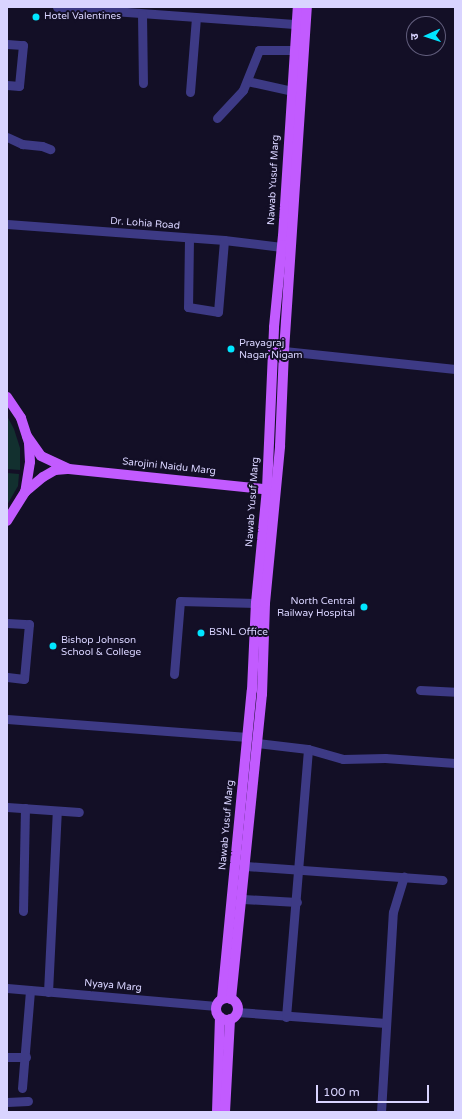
<!DOCTYPE html>
<html>
<head>
<meta charset="utf-8">
<style>
	body { margin:0 }
	#map { position:relative; width:462px; height:1119px; overflow:hidden; background:#130f26; font-family:"Varela Round","Noto Sans Devanagari",sans-serif }
	div>[style] { position:absolute }
	.green>* { inset:0; background:#12302f }
	.minor>* { height:9px; margin:-4.5px; padding:0 4.5px; transform-origin:4.5px; border-radius:4.5px; background:#3d3a85 }
	.major>* { height:10px; margin:-5px; padding:0 5px; transform-origin:5px; border-radius:5px; background:#c25bff }
	.major>.ring { margin:-5px; padding:0; box-sizing:content-box; background:none; border:10px solid #c25bff; border-radius:50% }
	.dots>* { width:11px; height:11px; translate:-50% -50%; box-sizing:border-box; border:2px solid #130f26; border-radius:50% }
	span { translate:-50% -50%; white-space:nowrap; text-align:center; line-height:1.15; -webkit-text-stroke:4px #130f26; paint-order:stroke }
	.poi-label { font-size:10px; color:#d9d4ff }
	.left { translate:0 -50%; text-align:left }
	.right { translate:-100% -50%; text-align:right }
	.street-label { font-size:10px; color:#d9d4ff }
	.frame { position:absolute; inset:0; border:8px solid #d9d4ff; pointer-events:none }
	.north { position:absolute; left:406px; top:16px; width:40px; height:40px; box-sizing:border-box; background:#130f26; border:1px solid #625e7d; border-radius:50%; rotate:267deg; font-size:11px; font-weight:700; line-height:16px; text-align:center; color:#d9d4ff }
	.north::after { content:''; display:block; margin:auto; width:14px; height:18px; background:#00e5ff; clip-path:polygon(50% 0,100% 100%,50% 72%,0 100%) }
	.scale { position:absolute; left:316px; top:1085px; width:113px; height:18px; box-sizing:border-box; border:2px solid #d9d4ff; border-top:0; padding-left:5px; font-size:12px; line-height:14px; white-space:nowrap; color:#d9d4ff; -webkit-text-stroke:3px #130f26; paint-order:stroke }
</style>
</head>
<body>
<div id="map">
	<div class="green">
		<i style="clip-path:polygon(7px 416px,14px 429px,20px 448px,20px 470px,7px 469px)"></i>
		<i style="clip-path:polygon(7px 473px,19px 474px,18px 486px,7px 505px)"></i>
	</div>
	<div class="minor">
		<i style="left:57px;top:7px;width:241px;rotate:4.1deg"></i>
		<i style="left:142px;top:14px;width:69px;rotate:89.2deg"></i>
		<i style="left:7px;top:44px;width:16px;rotate:4deg"></i>
		<i style="left:23px;top:45px;width:41px;rotate:95.6deg"></i>
		<i style="left:19px;top:86px;width:12px;rotate:-175deg"></i>
		<i style="left:247px;top:81px;width:46px;rotate:12.5deg"></i>
		<i style="left:190px;top:92px;width:74px;rotate:-85.4deg"></i>
		<i style="left:217px;top:118px;width:38px;rotate:-47deg"></i>
		<i style="left:243px;top:90px;width:43px;rotate:-68.2deg"></i>
		<i style="left:259px;top:50px;width:36px"></i>
		<i style="left:7px;top:137px;width:17px;rotate:25deg"></i>
		<i style="left:22px;top:144px;width:20px;rotate:6deg"></i>
		<i style="left:42px;top:146px;width:9px;rotate:21deg"></i>
		<i style="left:7px;top:224px;width:218px;rotate:4.2deg"></i>
		<i style="left:224px;top:240px;width:58px;rotate:6.9deg"></i>
		<i style="left:189px;top:238px;width:69px;rotate:90.8deg"></i>
		<i style="left:188px;top:307px;width:30px;rotate:9deg"></i>
		<i style="left:218px;top:312px;width:72px;rotate:-85.2deg"></i>
		<i style="left:284px;top:351px;width:172px;rotate:6deg"></i>
		<i style="left:7px;top:623px;width:22px;rotate:3deg"></i>
		<i style="left:29px;top:624px;width:55px;rotate:95.2deg"></i>
		<i style="left:24px;top:679px;width:17px;rotate:-173deg"></i>
		<i style="left:174px;top:674px;width:73px;rotate:-85.3deg"></i>
		<i style="left:180px;top:601px;width:76px;rotate:1.5deg"></i>
		<i style="left:420px;top:690px;width:35px;rotate:3deg"></i>
		<i style="left:7px;top:719px;width:241px;rotate:4.3deg"></i>
		<i style="left:257px;top:743px;width:51px;rotate:6.7deg"></i>
		<i style="left:308px;top:749px;width:36px;rotate:16deg"></i>
		<i style="left:343px;top:759px;width:42px;rotate:-1.4deg"></i>
		<i style="left:385px;top:758px;width:70px;rotate:4.1deg"></i>
		<i style="left:7px;top:807px;width:72px;rotate:4deg"></i>
		<i style="left:246px;top:866px;width:197px;rotate:4.1deg"></i>
		<i style="left:243px;top:899px;width:54px;rotate:3.2deg"></i>
		<i style="left:23px;top:911px;width:103px;rotate:-88.9deg"></i>
		<i style="left:7px;top:988px;width:210px;rotate:4.9deg"></i>
		<i style="left:48px;top:992px;width:181px;rotate:-87.2deg"></i>
		<i style="left:237px;top:1012px;width:149px;rotate:4.2deg"></i>
		<i style="left:286px;top:1017px;width:269px;rotate:-85.3deg"></i>
		<i style="left:7px;top:1057px;width:19px"></i>
		<i style="left:22px;top:1088px;width:98px;rotate:-85.3deg"></i>
		<i style="left:7px;top:1102px;width:21px;rotate:-3deg"></i>
		<i style="left:381px;top:1112px;width:200px;rotate:-86.6deg"></i>
		<i style="left:393px;top:912px;width:37px;rotate:-73deg"></i>
	</div>
	<div class="major">
		<i style="left:7px;top:397px;width:25px;rotate:56deg"></i>
		<i style="left:21px;top:418px;width:26px;rotate:72deg"></i>
		<i style="left:29px;top:443px;width:19px;rotate:87deg"></i>
		<i style="left:30px;top:462px;width:30px;rotate:99deg"></i>
		<i style="left:25px;top:492px;width:34px;rotate:122deg"></i>
		<i style="left:27px;top:436px;width:24px;rotate:55deg"></i>
		<i style="left:41px;top:456px;width:31px;rotate:25deg"></i>
		<i style="left:69px;top:469px;width:205px;rotate:5.9deg"></i>
		<i style="left:25px;top:492px;width:23px;rotate:-40deg"></i>
		<i style="left:43px;top:477px;width:14px;rotate:-30deg"></i>
		<i style="left:55px;top:470px;width:12px;rotate:-5deg"></i>
		<i class="ring" style="left:216px;top:998px;width:12px;height:12px"></i>
		<i style="left:222px;top:999px;width:310px;rotate:-84.5deg"></i>
		<i style="left:252px;top:690px;width:87px;rotate:-87.4deg"></i>
		<i style="left:256px;top:603px;width:115px;rotate:-84.5deg"></i>
		<i style="left:267px;top:489px;width:162px;rotate:-87.5deg"></i>
		<i style="left:274px;top:327px;width:91px;rotate:-84.4deg"></i>
		<i style="left:283px;top:236px;width:229px;rotate:-86.3deg"></i>
		<i style="left:231px;top:999px;width:307px;rotate:-84.2deg"></i>
		<i style="left:262px;top:694px;width:91px;rotate:-88.1deg"></i>
		<i style="left:265px;top:603px;width:158px;rotate:-84.5deg"></i>
		<i style="left:280px;top:446px;width:95px;rotate:-87.6deg"></i>
		<i style="left:284px;top:351px;width:345px;rotate:-86.2deg"></i>
		<i style="left:217px;top:1112px;width:95px;rotate:-88.2deg"></i>
		<i style="left:225px;top:1112px;width:93px;rotate:-86.9deg"></i>
	</div>
	<div class="dots">
		<i style="left:36px;top:17px;background:#00e5ff"></i>
		<i style="left:231px;top:349px;background:#00e5ff"></i>
		<i style="left:364px;top:607px;background:#00e5ff"></i>
		<i style="left:201px;top:633px;background:#00e5ff"></i>
		<i style="left:53px;top:646px;background:#00e5ff"></i>
	</div>
	<div class="poi-label">
		<span class="left" style="left:44px;top:17px">Hotel Valentines</span>
		<span class="left" style="left:239px;top:349px">Prayagraj<br>Nagar Nigam</span>
		<span class="right" style="left:355px;top:607px">North Central<br>Railway Hospital</span>
		<span class="left" style="left:209px;top:633px">BSNL Office</span>
		<span class="left" style="left:61px;top:646px">Bishop Johnson<br>School &amp; College</span>
	</div>
	<div class="street-label">
		<span style="left:274px;top:180px;rotate:-87deg">Nawab Yusuf Marg</span>
		<span style="left:145px;top:224px;rotate:4deg">Dr. Lohia Road</span>
		<span style="left:169px;top:467px;rotate:6deg">Sarojini Naidu Marg</span>
		<span style="left:253px;top:502px;rotate:-86deg">Nawab Yusuf Marg</span>
		<span style="left:227px;top:825px;rotate:-85deg">Nawab Yusuf Marg</span>
		<span style="left:113px;top:986px;rotate:5deg">Nyaya Marg</span>
	</div>
	<div class="frame"></div>
	<div class="north">उ</div>
	<div class="scale">100 m</div>
</div>
</body>
</html>
